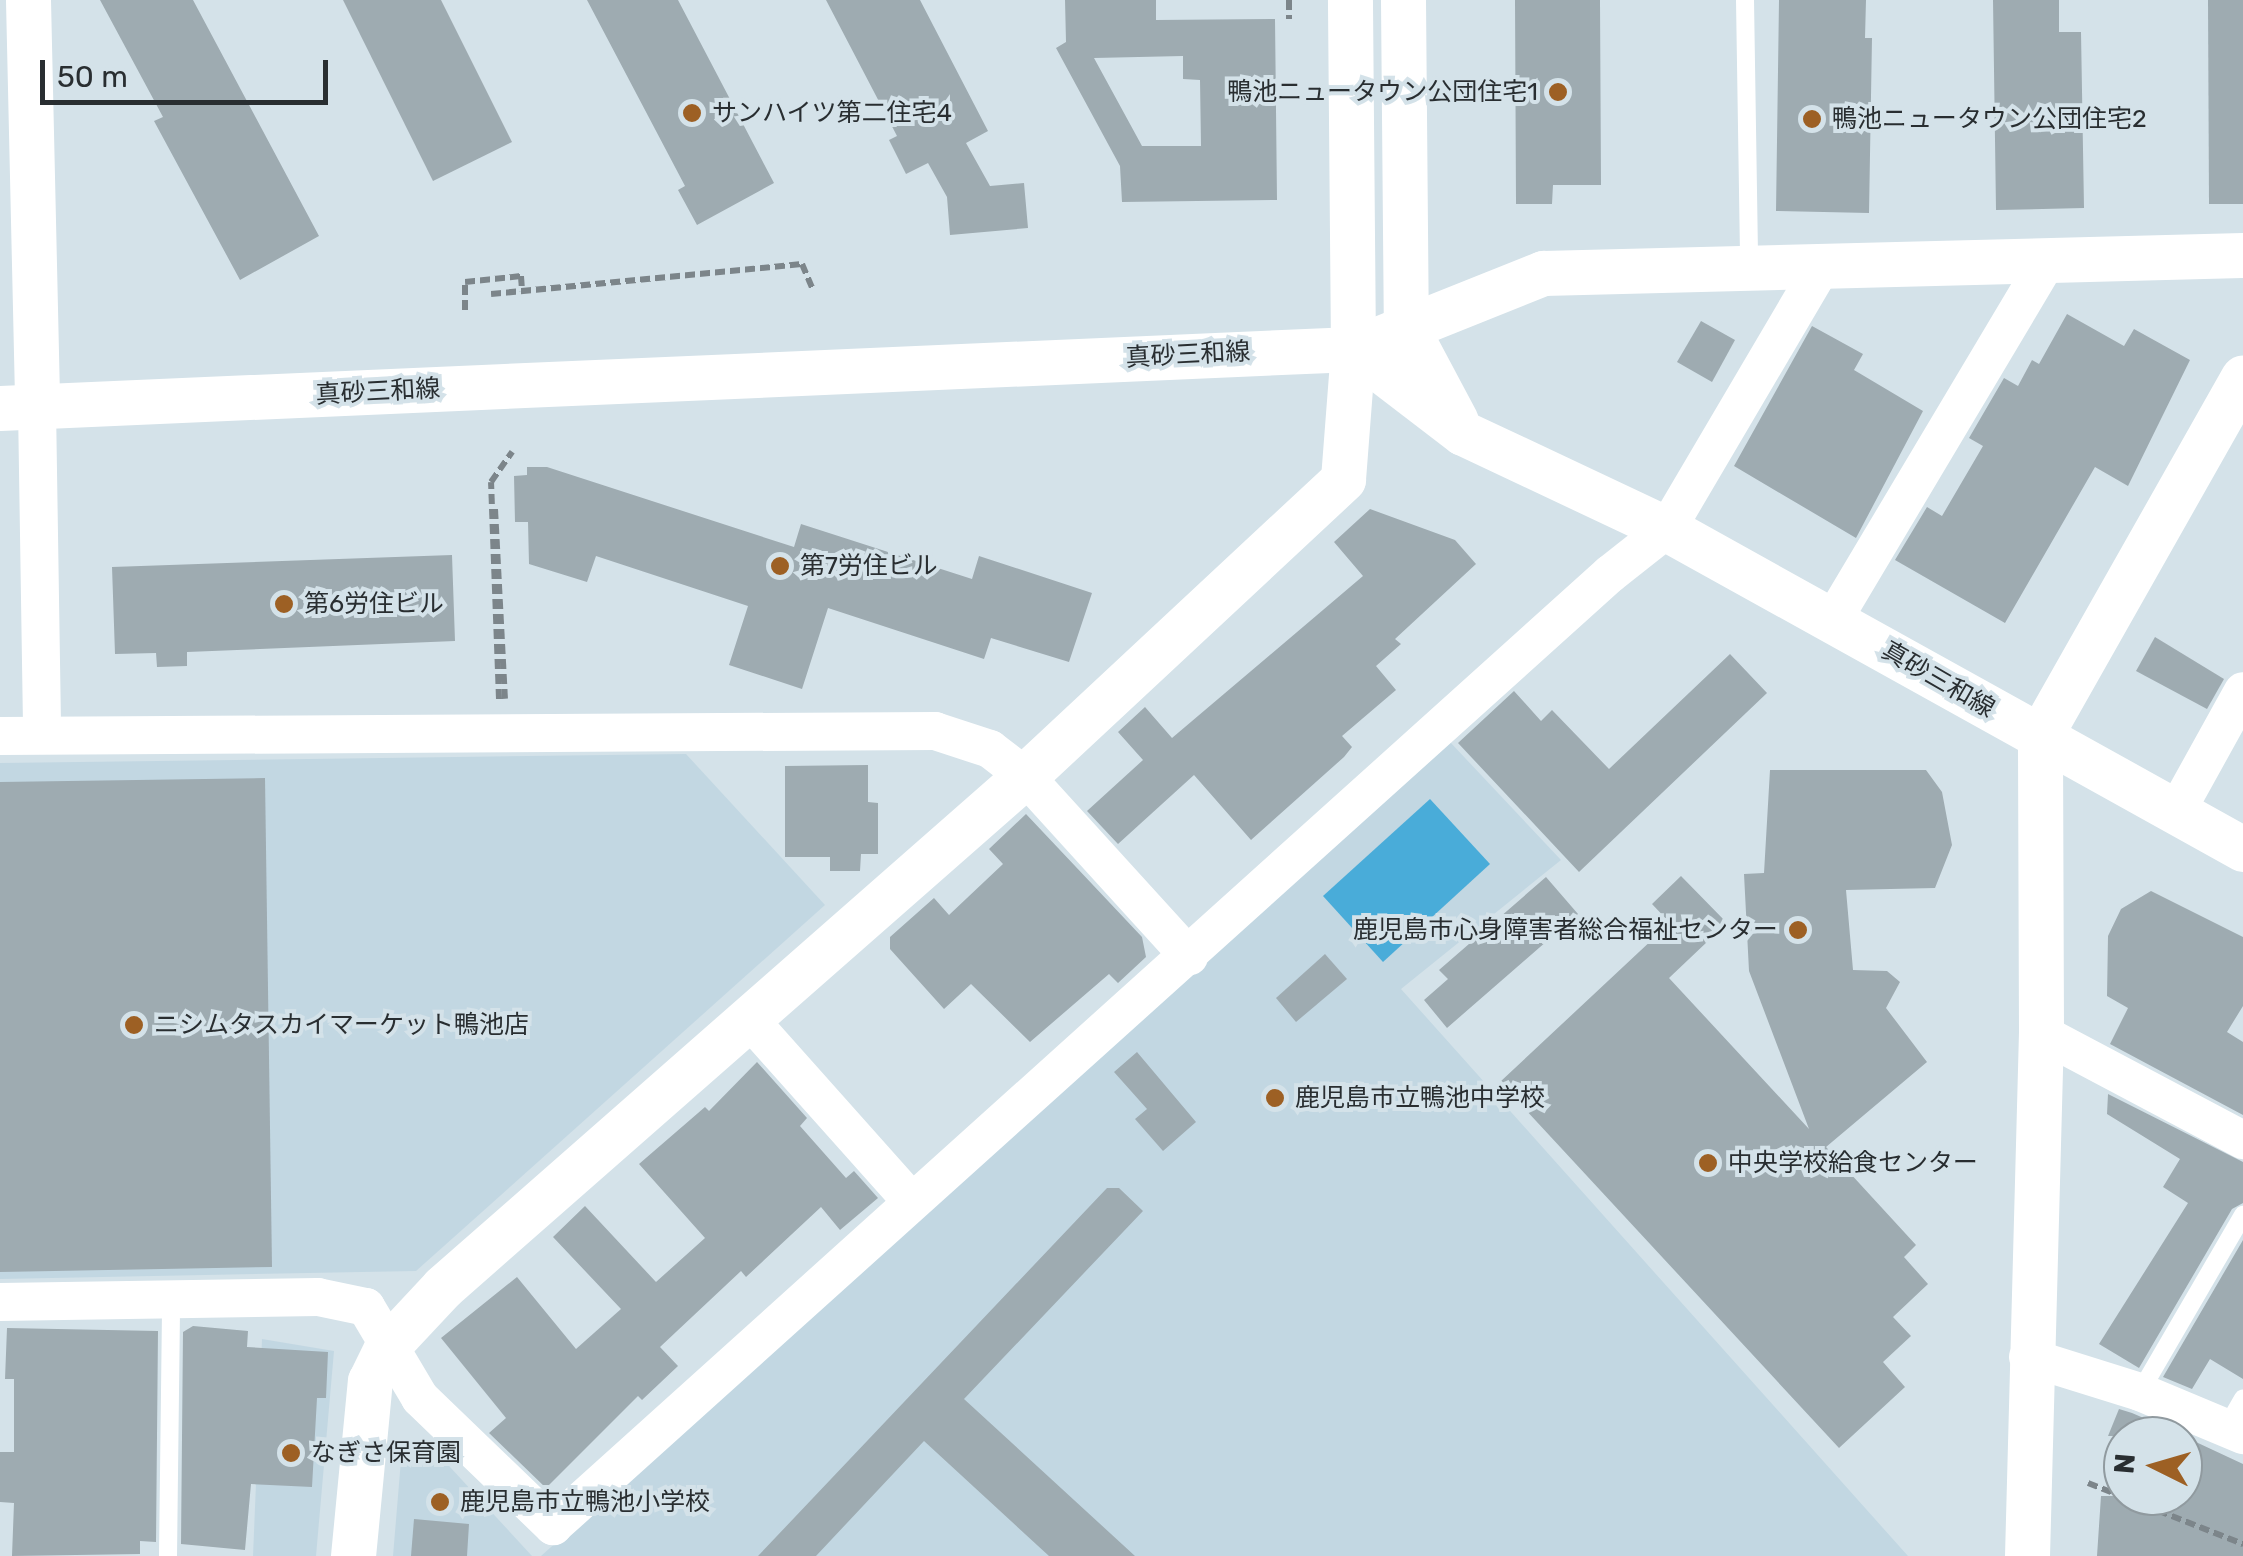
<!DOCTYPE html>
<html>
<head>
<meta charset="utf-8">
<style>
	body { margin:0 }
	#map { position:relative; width:2243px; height:1556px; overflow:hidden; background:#d4e2e9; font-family:Rubik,"Noto Sans JP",sans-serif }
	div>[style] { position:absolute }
	.built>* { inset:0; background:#c2d7e2 }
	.water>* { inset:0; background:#49acd9 }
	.building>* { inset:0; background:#9eabb1 }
	.path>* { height:6px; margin-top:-3px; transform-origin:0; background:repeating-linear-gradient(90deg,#7c858a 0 10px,transparent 0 15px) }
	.service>* { height:18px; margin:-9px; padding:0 9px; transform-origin:9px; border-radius:9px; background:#fff }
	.minor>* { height:38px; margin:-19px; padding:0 19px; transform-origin:19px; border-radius:19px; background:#fff }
	.tertiary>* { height:45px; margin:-22.5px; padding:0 22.5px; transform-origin:22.5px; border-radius:22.5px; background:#fff }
	.dots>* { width:28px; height:28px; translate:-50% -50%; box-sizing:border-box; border:5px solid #d4e2e9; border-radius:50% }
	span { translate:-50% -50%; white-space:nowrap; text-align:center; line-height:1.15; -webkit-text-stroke:8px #d4e2e9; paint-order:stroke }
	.poi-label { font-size:25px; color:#292e31 }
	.right { translate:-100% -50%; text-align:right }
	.left { translate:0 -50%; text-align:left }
	.street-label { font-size:25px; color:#292e31 }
	.north { position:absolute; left:2103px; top:1416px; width:100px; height:100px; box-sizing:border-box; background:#d4e2e9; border:2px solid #909a9f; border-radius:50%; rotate:275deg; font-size:28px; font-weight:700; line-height:40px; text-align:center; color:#292e31 }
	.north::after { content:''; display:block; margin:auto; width:35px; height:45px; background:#9d6024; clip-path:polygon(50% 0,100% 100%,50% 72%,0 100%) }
	.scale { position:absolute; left:40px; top:60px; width:288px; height:45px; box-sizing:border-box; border:5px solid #292e31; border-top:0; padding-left:12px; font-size:30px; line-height:35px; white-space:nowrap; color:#292e31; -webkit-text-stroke:8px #d4e2e9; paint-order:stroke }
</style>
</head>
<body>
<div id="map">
	<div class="built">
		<i style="clip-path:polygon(1450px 742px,1561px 860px,1401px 989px,1908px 1556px,541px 1556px)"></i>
		<i style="clip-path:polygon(686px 754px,825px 905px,416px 1271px,0 1279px,0 763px)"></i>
		<i style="clip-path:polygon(262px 1339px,334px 1351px,316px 1556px,253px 1556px)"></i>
		<i style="clip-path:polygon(427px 1442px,532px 1556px,393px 1556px,402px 1448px)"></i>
	</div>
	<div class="water">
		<i style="clip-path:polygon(1430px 799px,1490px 864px,1383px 962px,1323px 896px)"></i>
	</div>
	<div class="building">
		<i style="clip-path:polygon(100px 0,193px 0,319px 236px,240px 280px,154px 121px,163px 117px)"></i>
		<i style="clip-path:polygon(343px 0,441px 0,512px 142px,433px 181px)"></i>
		<i style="clip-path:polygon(587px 0,678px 0,774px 183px,697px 225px,678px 190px,685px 186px)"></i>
		<i style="clip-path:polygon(826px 0,920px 0,988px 131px,966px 143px,990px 186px,1024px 183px,1028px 228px,950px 235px,947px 197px,928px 163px,906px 174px,889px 140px,897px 136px)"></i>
		<i style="clip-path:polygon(evenodd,1065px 0,1156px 0,1156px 20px,1275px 19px,1277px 200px,1122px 202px,1120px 166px,1056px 48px,1066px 42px,1065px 0,1183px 56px,1183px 79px,1200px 80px,1201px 146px,1142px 146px,1094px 58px,1183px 56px)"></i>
		<i style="clip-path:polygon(1515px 0,1600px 0,1601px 185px,1553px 185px,1552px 204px,1516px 204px)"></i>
		<i style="clip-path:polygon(1779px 0,1866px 0,1865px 38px,1872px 38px,1869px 213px,1776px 211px)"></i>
		<i style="clip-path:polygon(1993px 0,2059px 0,2059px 32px,2081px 32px,2084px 208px,1996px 210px)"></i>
		<i style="clip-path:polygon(2208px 0,2243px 0,2243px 204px,2209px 204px)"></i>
		<i style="clip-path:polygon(2067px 314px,2124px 346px,2134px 329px,2190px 360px,2128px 486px,2095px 467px,2005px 623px,1895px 560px,1927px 507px,1942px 516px,1983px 446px,1969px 438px,2004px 378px,2018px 386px,2032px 360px,2039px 364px)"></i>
		<i style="clip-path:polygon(1701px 321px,1735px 340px,1712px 382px,1677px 362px)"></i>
		<i style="clip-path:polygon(1812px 326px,1863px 354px,1854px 370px,1923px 411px,1856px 538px,1734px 466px)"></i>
		<i style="clip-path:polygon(527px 467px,547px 467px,794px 547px,801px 524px,972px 579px,979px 556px,1092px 593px,1069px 662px,991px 638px,984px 659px,828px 608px,802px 689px,729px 665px,748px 606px,596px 556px,587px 582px,529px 564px,528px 522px,515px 522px,514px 476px,527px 475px)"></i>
		<i style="clip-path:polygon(1370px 509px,1455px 540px,1476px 564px,1395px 639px,1401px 644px,1376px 666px,1396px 690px,1342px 736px,1352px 747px,1344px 757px,1251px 840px,1194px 775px,1118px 844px,1087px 811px,1143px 760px,1118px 732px,1145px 707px,1172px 738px,1363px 576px,1334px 542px)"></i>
		<i style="clip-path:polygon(452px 555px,455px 641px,187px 652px,187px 666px,157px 667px,156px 653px,115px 654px,112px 567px)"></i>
		<i style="clip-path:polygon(2155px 637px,2224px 679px,2207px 709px,2136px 671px)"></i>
		<i style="clip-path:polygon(1730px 654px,1767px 693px,1579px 872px,1458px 743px,1514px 691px,1541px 721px,1552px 710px,1609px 769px)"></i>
		<i style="clip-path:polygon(868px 765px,868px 802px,878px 803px,878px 854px,861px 854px,860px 871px,830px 871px,830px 857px,785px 857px,785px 766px)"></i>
		<i style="clip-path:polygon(1770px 770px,1926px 770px,1942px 792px,1952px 845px,1935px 888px,1846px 890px,1853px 970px,1887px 971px,1900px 982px,1886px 1008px,1927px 1062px,1826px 1147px,1916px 1245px,1904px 1257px,1928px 1284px,1893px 1317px,1911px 1336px,1883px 1362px,1905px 1387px,1839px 1448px,1500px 1082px,1670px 923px,1652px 904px,1681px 876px,1727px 923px,1669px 978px,1809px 1129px,1749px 971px,1744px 874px,1764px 873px)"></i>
		<i style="clip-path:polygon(265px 778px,272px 1267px,0 1272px,0 782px)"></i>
		<i style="clip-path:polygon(1026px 814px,1142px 937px,1146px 957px,1118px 983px,1109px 974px,1030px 1042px,971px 984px,944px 1009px,890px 949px,890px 937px,934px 898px,949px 915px,1003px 864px,989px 849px)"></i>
		<i style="clip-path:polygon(1546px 877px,1578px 914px,1447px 1028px,1424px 1000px,1448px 979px,1439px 970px)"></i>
		<i style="clip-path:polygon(2151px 891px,2243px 937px,2243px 1006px,2227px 1032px,2243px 1042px,2243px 1115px,2110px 1044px,2128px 1008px,2107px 996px,2108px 936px,2121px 909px)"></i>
		<i style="clip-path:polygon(1325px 954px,1347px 979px,1296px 1022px,1276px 998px)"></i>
		<i style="clip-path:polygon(1137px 1052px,1196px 1122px,1163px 1151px,1135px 1119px,1147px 1109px,1114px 1072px)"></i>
		<i style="clip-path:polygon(757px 1062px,807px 1118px,800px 1126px,846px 1178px,854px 1171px,878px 1198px,840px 1230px,821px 1207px,746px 1277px,741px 1271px,660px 1347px,678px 1366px,642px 1400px,638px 1396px,546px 1488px,489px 1433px,506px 1418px,441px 1338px,517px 1277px,576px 1349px,621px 1309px,553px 1237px,585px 1206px,656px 1282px,705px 1238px,639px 1164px,705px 1107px,709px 1111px)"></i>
		<i style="clip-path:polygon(2108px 1094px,2243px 1162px,2243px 1203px,2232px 1209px,2139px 1368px,2099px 1344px,2188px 1203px,2163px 1187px,2180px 1159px,2107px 1114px)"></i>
		<i style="clip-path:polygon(1107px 1188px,1119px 1188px,1143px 1211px,964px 1399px,1135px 1556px,1049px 1556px,924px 1441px,816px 1556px,758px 1556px)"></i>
		<i style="clip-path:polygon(2243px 1240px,2243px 1379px,2210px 1359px,2192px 1389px,2163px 1377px)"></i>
		<i style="clip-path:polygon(193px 1326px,248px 1331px,247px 1347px,328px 1352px,326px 1398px,317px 1398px,312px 1487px,251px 1484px,245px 1550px,181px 1544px,183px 1332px)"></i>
		<i style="clip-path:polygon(7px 1328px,158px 1331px,156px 1542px,140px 1541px,140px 1554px,12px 1556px,14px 1503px,0 1502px,0 1452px,14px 1452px,14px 1379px,5px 1379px)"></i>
		<i style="clip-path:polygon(2119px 1409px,2132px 1413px,2169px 1429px,2165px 1436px,2108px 1436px)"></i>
		<i style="clip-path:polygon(2183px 1436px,2243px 1464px,2243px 1556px,2097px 1556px,2101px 1496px,2183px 1496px)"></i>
		<i style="clip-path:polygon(414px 1519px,469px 1524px,467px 1556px,411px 1556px)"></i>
	</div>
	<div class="path">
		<i style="left:1289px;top:0;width:19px;rotate:90deg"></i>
		<i style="left:491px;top:294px;width:312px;rotate:-5.5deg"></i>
		<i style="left:802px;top:264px;width:26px;rotate:67deg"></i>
		<i style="left:465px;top:310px;width:28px;rotate:-90deg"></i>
		<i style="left:465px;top:282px;width:56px;rotate:-6.1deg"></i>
		<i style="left:521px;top:276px;width:15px;rotate:86deg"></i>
		<i style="left:495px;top:509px;width:190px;rotate:87deg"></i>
		<i style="left:499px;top:699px;width:217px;rotate:-92.1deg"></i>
		<i style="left:491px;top:482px;width:37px;rotate:-55deg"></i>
		<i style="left:2088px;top:1483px;width:167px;rotate:21.5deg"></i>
	</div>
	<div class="service">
		<i style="left:1745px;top:0;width:267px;rotate:89.1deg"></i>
		<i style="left:2140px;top:1392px;width:205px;rotate:-59.8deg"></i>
		<i style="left:2226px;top:1428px;width:34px;rotate:-60deg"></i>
		<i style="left:168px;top:1556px;width:257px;rotate:-89.3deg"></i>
	</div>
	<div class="minor">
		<i style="left:37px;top:407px;width:328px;rotate:89.1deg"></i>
		<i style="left:1833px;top:620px;width:419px;rotate:-59.2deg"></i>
		<i style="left:0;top:736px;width:935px;rotate:-0.31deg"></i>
		<i style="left:935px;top:731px;width:58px;rotate:18.1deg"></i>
		<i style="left:990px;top:749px;width:44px;rotate:37.6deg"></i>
		<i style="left:1025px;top:776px;width:244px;rotate:47.7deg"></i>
		<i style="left:2176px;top:812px;width:138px;rotate:-61deg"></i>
		<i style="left:749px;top:1019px;width:244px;rotate:48.3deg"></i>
		<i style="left:2041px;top:1033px;width:229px;rotate:27.9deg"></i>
		<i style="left:0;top:1302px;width:318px;rotate:-0.9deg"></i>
		<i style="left:318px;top:1297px;width:49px;rotate:11.8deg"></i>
		<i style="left:366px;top:1307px;width:106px;rotate:59.3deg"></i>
		<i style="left:420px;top:1398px;width:185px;rotate:43.9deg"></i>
		<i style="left:553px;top:1526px;width:1423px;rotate:-42.01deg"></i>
		<i style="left:1610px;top:574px;width:73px;rotate:-38.3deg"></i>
		<i style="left:1667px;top:529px;width:305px;rotate:-59.5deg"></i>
		<i style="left:2028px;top:1357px;width:117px;rotate:17.4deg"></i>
		<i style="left:2140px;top:1392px;width:112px;rotate:22.7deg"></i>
	</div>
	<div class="tertiary">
		<i style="left:28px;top:0;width:407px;rotate:88.7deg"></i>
		<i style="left:1403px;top:0;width:327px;rotate:89.5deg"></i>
		<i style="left:1406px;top:327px;width:106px;rotate:62deg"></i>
		<i style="left:1353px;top:349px;width:205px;rotate:-21.8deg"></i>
		<i style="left:1543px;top:273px;width:700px;rotate:-1.47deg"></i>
		<i style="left:0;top:408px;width:1354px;rotate:-2.5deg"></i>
		<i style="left:1353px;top:349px;width:138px;rotate:37.4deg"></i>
		<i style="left:1463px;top:433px;width:225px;rotate:25.2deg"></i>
		<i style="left:1667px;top:529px;width:659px;rotate:29.05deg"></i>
		<i style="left:353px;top:1556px;width:176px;rotate:-84.5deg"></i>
		<i style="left:370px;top:1381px;width:37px;rotate:-64deg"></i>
		<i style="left:386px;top:1348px;width:83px;rotate:-46.9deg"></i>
		<i style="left:443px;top:1287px;width:774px;rotate:-41.28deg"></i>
		<i style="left:1025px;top:776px;width:435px;rotate:-43deg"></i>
		<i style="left:1343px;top:479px;width:130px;rotate:-85.6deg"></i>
		<i style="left:1353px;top:349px;width:349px;rotate:-90.5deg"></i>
		<i style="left:2027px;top:1556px;width:523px;rotate:-88.47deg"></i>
		<i style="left:2041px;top:1033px;width:297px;rotate:-90.2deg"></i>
		<i style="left:2040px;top:736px;width:412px;rotate:-60.5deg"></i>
	</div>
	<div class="dots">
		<i style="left:1558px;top:92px;background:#9d6024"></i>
		<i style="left:692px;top:113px;background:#9d6024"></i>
		<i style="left:1812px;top:119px;background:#9d6024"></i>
		<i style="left:780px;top:566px;background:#9d6024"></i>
		<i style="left:284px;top:604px;background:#9d6024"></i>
		<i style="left:1798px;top:930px;background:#9d6024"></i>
		<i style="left:134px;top:1025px;background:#9d6024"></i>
		<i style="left:1275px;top:1098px;background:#9d6024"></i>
		<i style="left:1708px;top:1163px;background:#9d6024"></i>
		<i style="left:291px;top:1453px;background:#9d6024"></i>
		<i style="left:440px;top:1502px;background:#9d6024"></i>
	</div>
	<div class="poi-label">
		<span class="right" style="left:1538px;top:92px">鴨池ニュータウン公団住宅1</span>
		<span class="left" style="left:712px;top:113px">サンハイツ第二住宅4</span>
		<span class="left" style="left:1832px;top:119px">鴨池ニュータウン公団住宅2</span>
		<span class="left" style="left:800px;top:566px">第7労住ビル</span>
		<span class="left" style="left:304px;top:604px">第6労住ビル</span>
		<span class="right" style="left:1778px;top:930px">鹿児島市心身障害者総合福祉センター</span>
		<span class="left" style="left:154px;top:1025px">ニシムタスカイマーケット鴨池店</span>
		<span class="left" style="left:1295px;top:1098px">鹿児島市立鴨池中学校</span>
		<span class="left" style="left:1728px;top:1163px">中央学校給食センター</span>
		<span class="left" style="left:311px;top:1453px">なぎさ保育園</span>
		<span class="left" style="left:460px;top:1502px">鹿児島市立鴨池小学校</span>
	</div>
	<div class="street-label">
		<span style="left:1188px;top:355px;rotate:-3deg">真砂三和線</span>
		<span style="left:378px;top:392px;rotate:-3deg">真砂三和線</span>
		<span style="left:1938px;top:680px;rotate:30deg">真砂三和線</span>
	</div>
	<div class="north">N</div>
	<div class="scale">50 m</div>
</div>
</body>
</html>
